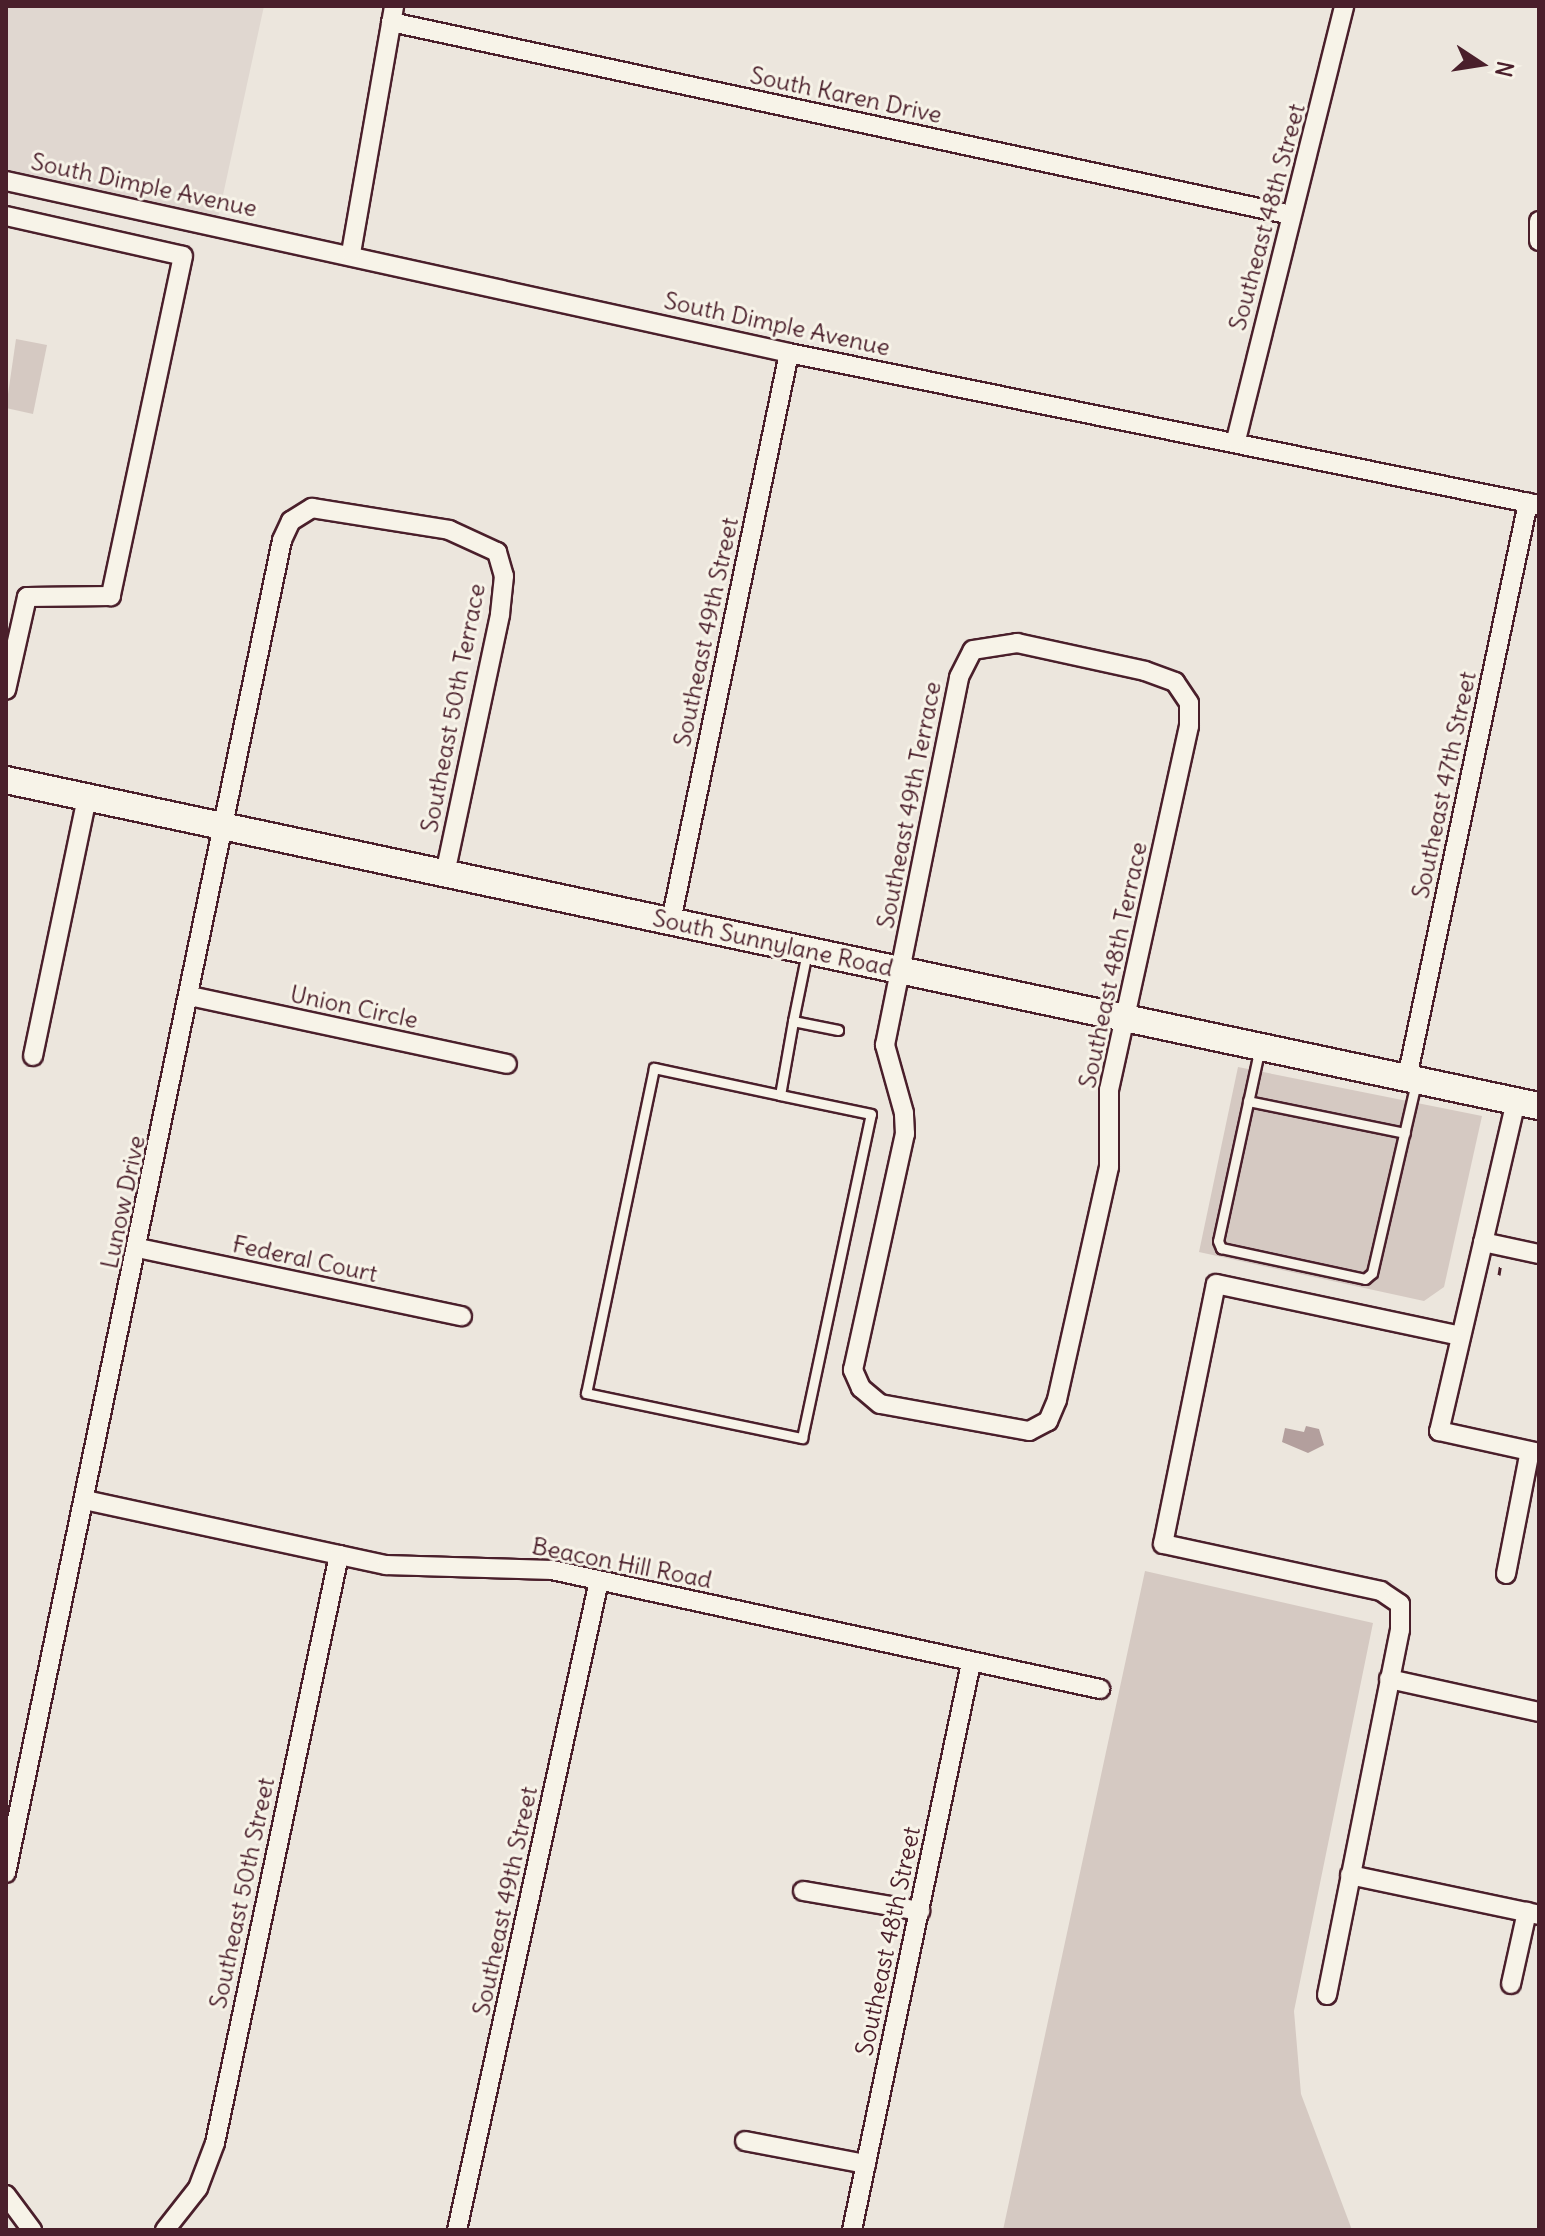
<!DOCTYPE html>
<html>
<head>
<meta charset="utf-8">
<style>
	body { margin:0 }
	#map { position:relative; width:1545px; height:2236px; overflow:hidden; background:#ece6dd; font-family:Delius,sans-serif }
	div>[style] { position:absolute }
	.built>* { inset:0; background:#e0d7d0 }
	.green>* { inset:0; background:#d5c9c2 }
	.water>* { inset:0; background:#b39f9d }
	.path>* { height:3px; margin-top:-1.5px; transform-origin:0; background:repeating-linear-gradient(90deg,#4a1f2b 0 8px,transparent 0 14px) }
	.roads { filter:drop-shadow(2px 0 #4a1f2b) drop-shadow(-2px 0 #4a1f2b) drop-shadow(0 2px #4a1f2b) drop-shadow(0 -2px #4a1f2b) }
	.service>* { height:9px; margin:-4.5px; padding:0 4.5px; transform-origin:4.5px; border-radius:4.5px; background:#f7f3e8 }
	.minor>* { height:18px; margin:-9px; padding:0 9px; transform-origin:9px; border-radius:9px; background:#f7f3e8 }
	.secondary>* { height:26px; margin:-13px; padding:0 13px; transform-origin:13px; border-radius:13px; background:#f7f3e8 }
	span { translate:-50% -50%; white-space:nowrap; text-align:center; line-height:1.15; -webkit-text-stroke:6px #f7f3e8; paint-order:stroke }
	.street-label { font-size:24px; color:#4a1f2b }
	.frame { position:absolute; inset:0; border:8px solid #4a1f2b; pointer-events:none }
	.north { position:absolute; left:1441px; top:24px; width:80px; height:80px; -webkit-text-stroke:6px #f7f3e8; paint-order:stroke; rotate:102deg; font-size:22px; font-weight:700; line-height:32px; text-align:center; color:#4a1f2b }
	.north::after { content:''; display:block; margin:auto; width:28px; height:36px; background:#4a1f2b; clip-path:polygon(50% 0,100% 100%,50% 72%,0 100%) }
</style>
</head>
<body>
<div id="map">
	<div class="built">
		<i style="clip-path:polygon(6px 6px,264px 6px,218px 218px,6px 172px)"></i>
	</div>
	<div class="green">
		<i style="clip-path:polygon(16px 339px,47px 345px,33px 414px,6px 408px)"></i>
		<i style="clip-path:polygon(1238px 1067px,1482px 1116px,1444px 1287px,1424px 1301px,1199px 1252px)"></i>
		<i style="clip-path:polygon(1145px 1571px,1373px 1623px,1294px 2011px,1301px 2094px,1352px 2230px,1003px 2230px)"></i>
	</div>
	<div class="water">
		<i style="clip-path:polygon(1306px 1426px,1319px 1429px,1324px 1445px,1308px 1453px,1282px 1442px,1285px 1428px,1304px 1432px)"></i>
	</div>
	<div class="path">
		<i style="left:1499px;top:1275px;width:12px;rotate:-81deg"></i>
	</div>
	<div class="roads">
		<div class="service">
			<i style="left:807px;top:952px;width:70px;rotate:101.5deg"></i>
			<i style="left:793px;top:1021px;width:46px;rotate:11.3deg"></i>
			<i style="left:1260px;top:1047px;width:198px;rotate:102.2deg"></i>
			<i style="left:1218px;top:1241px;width:8px;rotate:67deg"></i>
			<i style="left:1221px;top:1248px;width:147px;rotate:12.1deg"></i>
			<i style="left:1365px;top:1279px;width:9px;rotate:-41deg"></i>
			<i style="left:1372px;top:1273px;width:195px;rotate:-77deg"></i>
			<i style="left:780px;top:1095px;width:129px;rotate:-167.9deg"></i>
			<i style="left:654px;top:1068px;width:332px;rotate:101.8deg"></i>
			<i style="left:586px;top:1393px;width:221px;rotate:11.8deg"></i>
			<i style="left:802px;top:1438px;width:331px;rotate:-78deg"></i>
			<i style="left:871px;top:1114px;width:93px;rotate:-168.2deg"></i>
			<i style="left:780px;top:1095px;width:75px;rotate:-80deg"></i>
			<i style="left:1248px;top:1101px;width:160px;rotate:11.5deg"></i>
		</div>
		<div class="minor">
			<i style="left:391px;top:22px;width:920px;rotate:12.1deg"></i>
			<i style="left:6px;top:181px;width:802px;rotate:12.39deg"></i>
			<i style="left:789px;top:353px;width:765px;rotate:11.46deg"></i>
			<i style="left:6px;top:216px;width:181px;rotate:12.7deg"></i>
			<i style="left:183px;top:256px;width:348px;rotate:102deg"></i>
			<i style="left:111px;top:596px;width:84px;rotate:179.3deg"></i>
			<i style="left:27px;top:597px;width:95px;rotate:102.7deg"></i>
			<i style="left:1539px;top:221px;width:20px;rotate:90deg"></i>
			<i style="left:351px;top:253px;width:251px;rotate:-80.1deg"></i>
			<i style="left:1236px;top:440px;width:447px;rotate:-76deg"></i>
			<i style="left:1017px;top:643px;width:131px;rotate:12.3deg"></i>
			<i style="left:1145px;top:671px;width:32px;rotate:20deg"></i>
			<i style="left:1175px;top:682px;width:25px;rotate:56deg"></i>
			<i style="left:1189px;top:703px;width:23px;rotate:90deg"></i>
			<i style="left:1189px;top:726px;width:373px;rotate:102.4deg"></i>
			<i style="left:1109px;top:1090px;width:77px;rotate:90deg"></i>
			<i style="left:1109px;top:1167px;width:239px;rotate:102.6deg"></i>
			<i style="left:1057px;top:1400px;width:23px;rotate:113deg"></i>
			<i style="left:1048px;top:1421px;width:21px;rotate:152deg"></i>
			<i style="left:1029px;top:1431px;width:151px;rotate:-169.7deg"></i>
			<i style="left:880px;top:1404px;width:25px;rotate:-140deg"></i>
			<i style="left:861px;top:1388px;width:20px;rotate:-114deg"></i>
			<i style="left:853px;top:1370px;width:242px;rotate:-77.6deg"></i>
			<i style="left:905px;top:1134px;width:21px;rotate:-93deg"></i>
			<i style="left:904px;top:1113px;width:71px;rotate:-105.6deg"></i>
			<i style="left:885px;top:1045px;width:375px;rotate:-78.6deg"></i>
			<i style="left:959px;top:677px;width:30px;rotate:-63deg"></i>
			<i style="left:973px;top:650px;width:45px;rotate:-9deg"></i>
			<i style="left:671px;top:921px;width:580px;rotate:-78.26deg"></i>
			<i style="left:190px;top:996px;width:324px;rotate:12.1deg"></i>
			<i style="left:33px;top:1056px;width:265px;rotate:-78.2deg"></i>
			<i style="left:1407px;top:1078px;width:588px;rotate:-78.12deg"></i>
			<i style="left:1516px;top:1101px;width:339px;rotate:103.1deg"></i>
			<i style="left:1439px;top:1431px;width:102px;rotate:12.4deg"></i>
			<i style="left:1483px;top:1242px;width:57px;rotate:12.1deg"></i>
			<i style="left:138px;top:1248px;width:331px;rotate:11.9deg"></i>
			<i style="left:85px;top:1500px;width:308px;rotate:12.2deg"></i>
			<i style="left:386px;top:1565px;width:166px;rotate:1.7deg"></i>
			<i style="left:552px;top:1570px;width:561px;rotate:12.25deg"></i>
			<i style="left:1506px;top:1574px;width:125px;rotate:-79deg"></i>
			<i style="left:1389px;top:1679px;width:154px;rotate:12.4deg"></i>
			<i style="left:6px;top:1873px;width:1361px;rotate:-78.3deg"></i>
			<i style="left:282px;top:540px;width:21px;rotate:-65deg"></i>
			<i style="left:291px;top:521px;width:25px;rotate:-32deg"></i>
			<i style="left:312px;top:508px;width:139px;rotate:9.1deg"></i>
			<i style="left:449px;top:530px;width:53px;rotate:24.6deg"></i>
			<i style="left:497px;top:552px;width:25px;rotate:74deg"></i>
			<i style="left:504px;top:576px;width:39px;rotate:96deg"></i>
			<i style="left:500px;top:615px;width:264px;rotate:102deg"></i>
			<i style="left:1350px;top:1875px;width:193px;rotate:11.9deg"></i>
			<i style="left:803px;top:1891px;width:119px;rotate:9.7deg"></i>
			<i style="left:1511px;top:1984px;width:74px;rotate:-77.5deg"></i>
			<i style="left:1327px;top:1995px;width:372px;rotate:-78.7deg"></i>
			<i style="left:1400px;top:1630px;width:26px;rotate:-90deg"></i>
			<i style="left:1400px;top:1604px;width:23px;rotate:-146deg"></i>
			<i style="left:1381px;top:1591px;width:223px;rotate:-167.8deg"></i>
			<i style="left:1163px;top:1544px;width:265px;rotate:-78.5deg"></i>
			<i style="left:1216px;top:1284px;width:249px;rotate:12deg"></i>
			<i style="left:745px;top:2141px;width:123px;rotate:10.8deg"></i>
			<i style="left:6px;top:2195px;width:44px;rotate:53.4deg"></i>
			<i style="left:165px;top:2230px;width:53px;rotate:-51.8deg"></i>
			<i style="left:198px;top:2188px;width:48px;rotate:-69.3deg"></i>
			<i style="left:215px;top:2143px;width:601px;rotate:-78.09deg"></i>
			<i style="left:457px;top:2230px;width:664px;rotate:-77.66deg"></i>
			<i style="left:852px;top:2230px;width:579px;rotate:-78.15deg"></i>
		</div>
		<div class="secondary">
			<i style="left:6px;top:780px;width:1567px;rotate:12.01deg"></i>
		</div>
	</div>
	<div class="street-label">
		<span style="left:846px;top:95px;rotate:12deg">South Karen Drive</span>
		<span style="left:144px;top:185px;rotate:12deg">South Dimple Avenue</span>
		<span style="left:1267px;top:217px;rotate:-75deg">Southeast 48th Street</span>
		<span style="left:777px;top:324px;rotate:12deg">South Dimple Avenue</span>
		<span style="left:706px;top:632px;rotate:-78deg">Southeast 49th Street</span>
		<span style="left:453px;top:708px;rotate:-79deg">Southeast 50th Terrace</span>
		<span style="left:1444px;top:785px;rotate:-78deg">Southeast 47th Street</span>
		<span style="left:909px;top:805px;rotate:-79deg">Southeast 49th Terrace</span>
		<span style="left:773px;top:943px;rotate:12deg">South Sunnylane Road</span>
		<span style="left:1113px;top:965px;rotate:-78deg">Southeast 48th Terrace</span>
		<span style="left:354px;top:1007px;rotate:12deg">Union Circle</span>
		<span style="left:123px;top:1202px;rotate:-78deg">Lunow Drive</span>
		<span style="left:305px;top:1259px;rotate:12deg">Federal Court</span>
		<span style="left:622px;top:1563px;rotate:11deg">Beacon Hill Road</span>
		<span style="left:242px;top:1893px;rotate:-78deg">Southeast 50th Street</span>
		<span style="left:505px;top:1901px;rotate:-78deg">Southeast 49th Street</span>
		<span style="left:888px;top:1941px;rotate:-78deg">Southeast 48th Street</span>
	</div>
	<div class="frame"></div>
	<div class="north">N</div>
</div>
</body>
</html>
